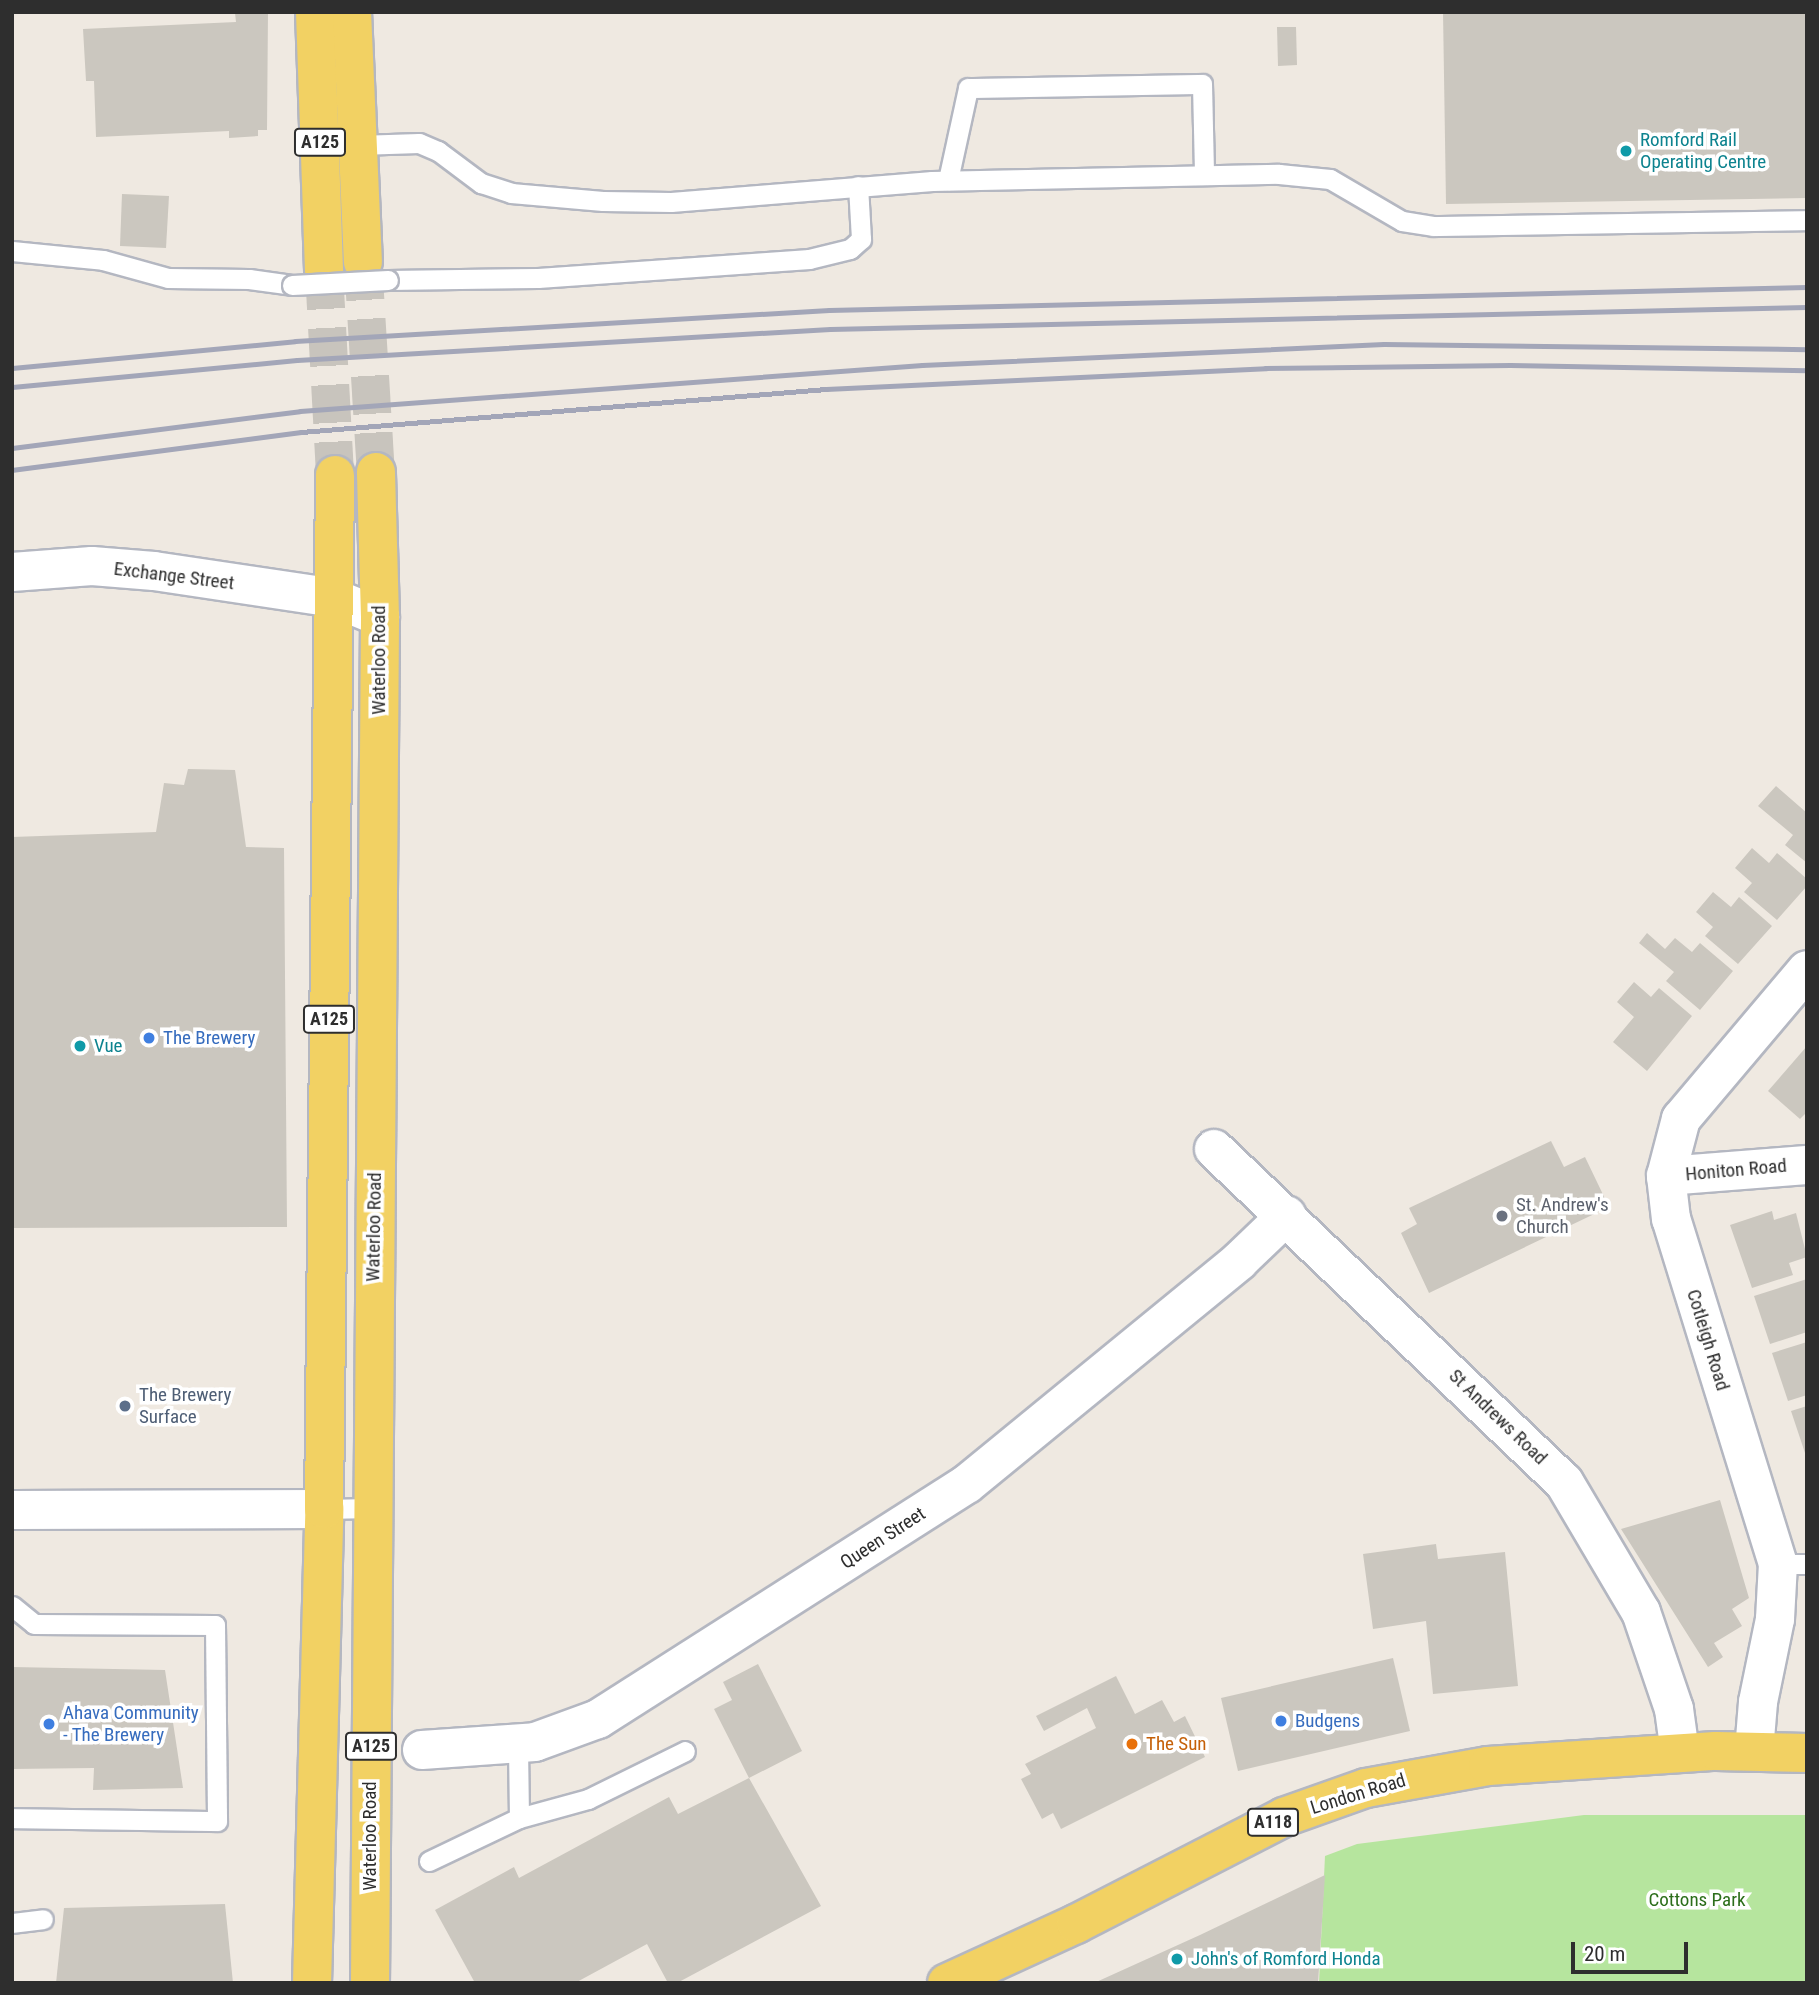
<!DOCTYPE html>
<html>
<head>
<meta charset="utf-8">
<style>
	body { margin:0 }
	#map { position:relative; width:1819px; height:1995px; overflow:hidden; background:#efe9e1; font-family:"Roboto Condensed",sans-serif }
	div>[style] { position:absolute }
	.green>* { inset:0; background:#b6e59e }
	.building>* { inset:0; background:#cbc7bf }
	.primary-tunnel>* { height:38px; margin-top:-19px; transform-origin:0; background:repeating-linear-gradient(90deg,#c8c4bd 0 38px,transparent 0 57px) }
	.roads { filter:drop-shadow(2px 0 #b4b7c1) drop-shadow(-2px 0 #b4b7c1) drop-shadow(0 2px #b4b7c1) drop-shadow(0 -2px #b4b7c1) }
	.lane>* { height:19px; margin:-9.5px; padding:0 9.5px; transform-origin:9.5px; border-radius:9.5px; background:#fff }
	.street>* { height:38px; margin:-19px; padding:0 19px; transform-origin:19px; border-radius:19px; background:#fff }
	.primary>* { height:38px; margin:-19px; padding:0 19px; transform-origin:19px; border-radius:19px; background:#f2d163 }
	.rail>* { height:5px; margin:-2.5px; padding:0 2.5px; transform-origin:2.5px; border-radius:2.5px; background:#a3a6b8 }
	.bridges { filter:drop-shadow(2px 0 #b4b7c1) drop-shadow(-2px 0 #b4b7c1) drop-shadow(0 2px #b4b7c1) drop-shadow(0 -2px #b4b7c1) }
	.lane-bridge>* { height:19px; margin:-9.5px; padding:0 9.5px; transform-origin:9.5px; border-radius:9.5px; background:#fff }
	.dots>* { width:19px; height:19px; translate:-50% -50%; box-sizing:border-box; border:4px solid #fff; border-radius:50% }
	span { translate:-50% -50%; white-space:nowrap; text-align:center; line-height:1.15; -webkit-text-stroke:7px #fff; paint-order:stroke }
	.shield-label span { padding:2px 5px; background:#fff; border:2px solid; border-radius:5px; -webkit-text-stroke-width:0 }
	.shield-label { font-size:18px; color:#2e2e2e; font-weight:700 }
	.culture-label { font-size:19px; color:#0d838f }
	.left { translate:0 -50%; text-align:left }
	.street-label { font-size:19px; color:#2e2e2e }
	.shop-label { font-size:19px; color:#366cbe }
	.worship-label { font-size:19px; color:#5b616d }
	.service-label { font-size:19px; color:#4e5e75 }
	.food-label { font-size:19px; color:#c56008 }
	.park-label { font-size:19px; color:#2c6e1b }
	.frame { position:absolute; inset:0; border:14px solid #2e2e2e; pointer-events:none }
	.scale { position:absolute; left:1571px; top:1942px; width:117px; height:32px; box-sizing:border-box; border:4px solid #2e2e2e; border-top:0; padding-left:9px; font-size:21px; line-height:24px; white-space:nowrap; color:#2e2e2e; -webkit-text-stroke:5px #fff; paint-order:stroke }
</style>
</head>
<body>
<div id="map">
	<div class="green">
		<i style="clip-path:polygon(1584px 1815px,1807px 1815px,1807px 1983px,1319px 1983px,1325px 1856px,1357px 1844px)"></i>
	</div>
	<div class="building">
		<i style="clip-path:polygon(268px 12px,267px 130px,258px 130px,258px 136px,229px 138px,229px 131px,96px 137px,94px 81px,86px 81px,83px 29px,236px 22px,235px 13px)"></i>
		<i style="clip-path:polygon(1443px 12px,1807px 12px,1807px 198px,1446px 204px)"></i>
		<i style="clip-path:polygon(1277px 27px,1296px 27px,1297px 65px,1278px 66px)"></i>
		<i style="clip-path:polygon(122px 194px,169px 196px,166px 248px,120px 246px)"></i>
		<i style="clip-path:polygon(188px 769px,235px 770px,246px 847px,284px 848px,287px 1227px,12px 1228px,12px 837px,156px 832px,164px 783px,184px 785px)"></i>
		<i style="clip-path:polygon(1776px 786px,1807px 813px,1807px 863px,1785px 845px,1793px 835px,1758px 806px)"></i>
		<i style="clip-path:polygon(1752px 848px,1769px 863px,1777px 853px,1807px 879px,1807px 886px,1777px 920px,1744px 892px,1752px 883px,1735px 868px)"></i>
		<i style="clip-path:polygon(1713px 892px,1731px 907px,1739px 897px,1772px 926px,1738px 964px,1705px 936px,1713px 927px,1696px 912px)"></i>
		<i style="clip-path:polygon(1647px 933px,1665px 949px,1675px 938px,1692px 952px,1700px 943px,1733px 971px,1700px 1010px,1666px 981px,1674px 972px,1639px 943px)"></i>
		<i style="clip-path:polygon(1634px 982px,1651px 997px,1659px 988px,1692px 1016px,1647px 1071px,1613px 1042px,1634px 1017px,1617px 1002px)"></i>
		<i style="clip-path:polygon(1807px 1046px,1807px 1112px,1800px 1119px,1768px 1091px)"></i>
		<i style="clip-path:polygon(1551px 1141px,1564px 1167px,1585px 1157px,1609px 1207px,1429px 1293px,1401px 1233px,1417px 1224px,1409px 1208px)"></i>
		<i style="clip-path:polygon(1772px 1211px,1774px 1220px,1796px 1213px,1807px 1257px,1789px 1263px,1793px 1275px,1752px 1288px,1730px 1225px)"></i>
		<i style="clip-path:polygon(1807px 1279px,1807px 1332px,1770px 1344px,1754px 1296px)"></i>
		<i style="clip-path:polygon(1807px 1342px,1807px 1395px,1788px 1401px,1772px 1353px)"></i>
		<i style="clip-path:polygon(1807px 1406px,1807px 1456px,1806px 1456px,1791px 1411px)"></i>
		<i style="clip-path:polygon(1720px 1500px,1749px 1598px,1732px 1609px,1742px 1626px,1714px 1643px,1723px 1657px,1708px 1667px,1621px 1529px)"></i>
		<i style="clip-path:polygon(1436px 1544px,1438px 1559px,1505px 1552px,1518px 1686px,1433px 1694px,1426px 1621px,1373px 1629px,1363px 1554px)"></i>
		<i style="clip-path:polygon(1393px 1658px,1410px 1731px,1238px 1771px,1221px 1698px)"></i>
		<i style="clip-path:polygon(758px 1664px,802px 1751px,749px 1778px,821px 1906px,677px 1983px,668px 1983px,647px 1944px,575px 1983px,475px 1983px,435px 1910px,514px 1867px,519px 1878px,669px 1797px,678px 1814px,749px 1778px,714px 1709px,732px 1700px,723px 1682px)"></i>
		<i style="clip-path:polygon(12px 1667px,165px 1670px,183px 1788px,93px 1790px,94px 1768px,12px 1769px)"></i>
		<i style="clip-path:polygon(1116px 1676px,1135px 1714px,1162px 1700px,1174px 1722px,1185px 1716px,1205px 1757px,1061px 1829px,1053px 1813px,1042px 1819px,1021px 1779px,1031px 1774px,1025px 1764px,1096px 1728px,1087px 1708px,1044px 1731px,1036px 1716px)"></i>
		<i style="clip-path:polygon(1325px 1875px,1318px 1983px,1094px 1983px,1200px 1935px)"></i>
		<i style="clip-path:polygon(225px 1904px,233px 1983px,56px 1983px,64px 1908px)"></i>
	</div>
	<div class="primary-tunnel">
		<i style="left:363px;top:262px;width:210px;rotate:86.5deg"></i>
		<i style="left:324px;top:271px;width:204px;rotate:86.9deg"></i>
	</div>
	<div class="roads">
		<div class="lane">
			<i style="left:358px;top:145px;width:61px;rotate:-1.9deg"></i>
			<i style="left:419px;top:143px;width:21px;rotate:23deg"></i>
			<i style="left:438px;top:151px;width:54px;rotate:36.7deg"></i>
			<i style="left:481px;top:183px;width:32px;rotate:18deg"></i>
			<i style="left:511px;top:193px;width:92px;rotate:5deg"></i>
			<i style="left:603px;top:201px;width:68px;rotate:0.8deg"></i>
			<i style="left:671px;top:202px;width:262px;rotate:-4.6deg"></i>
			<i style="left:932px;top:181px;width:347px;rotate:-1.2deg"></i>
			<i style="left:1279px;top:174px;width:51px;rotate:5.6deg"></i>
			<i style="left:1330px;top:179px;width:83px;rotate:30.3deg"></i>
			<i style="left:1402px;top:221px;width:31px;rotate:9deg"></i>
			<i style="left:1433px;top:226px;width:374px;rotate:-0.9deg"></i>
			<i style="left:948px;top:180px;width:94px;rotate:-77.7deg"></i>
			<i style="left:968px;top:88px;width:234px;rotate:-1deg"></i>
			<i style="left:1202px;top:84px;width:91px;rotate:88.7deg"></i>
			<i style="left:12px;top:251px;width:91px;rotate:5.6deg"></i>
			<i style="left:103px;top:260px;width:67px;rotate:15.5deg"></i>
			<i style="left:168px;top:278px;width:81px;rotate:0.7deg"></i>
			<i style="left:249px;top:279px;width:43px;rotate:7.9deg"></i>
			<i style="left:388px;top:280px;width:150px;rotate:-0.8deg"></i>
			<i style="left:538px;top:278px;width:272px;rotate:-4deg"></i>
			<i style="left:809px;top:259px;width:42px;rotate:-13.7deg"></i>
			<i style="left:850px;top:249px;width:15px;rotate:-42deg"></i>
			<i style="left:861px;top:239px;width:53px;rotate:-93.2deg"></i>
			<i style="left:324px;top:1509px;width:48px;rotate:-1.2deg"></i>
			<i style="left:1778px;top:1564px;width:29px"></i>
			<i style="left:12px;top:1606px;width:28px;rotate:39deg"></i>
			<i style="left:34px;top:1624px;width:181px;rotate:0.3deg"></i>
			<i style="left:215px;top:1625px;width:196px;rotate:89.4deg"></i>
			<i style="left:217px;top:1821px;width:205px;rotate:-179.2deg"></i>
			<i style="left:519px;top:1818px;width:72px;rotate:-15.4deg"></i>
			<i style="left:588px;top:1799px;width:108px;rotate:-26.3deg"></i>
			<i style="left:429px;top:1861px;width:100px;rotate:-25.5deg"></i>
			<i style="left:519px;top:1818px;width:75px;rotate:-90.8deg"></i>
			<i style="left:12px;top:1923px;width:31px;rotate:-7deg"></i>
		</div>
		<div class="street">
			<i style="left:12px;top:572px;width:80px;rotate:-4.3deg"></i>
			<i style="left:92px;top:566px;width:62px;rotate:4.6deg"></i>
			<i style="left:154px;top:571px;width:182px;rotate:8.5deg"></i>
			<i style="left:334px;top:598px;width:50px;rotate:22.4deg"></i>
			<i style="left:1214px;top:1149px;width:483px;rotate:43.6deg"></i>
			<i style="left:1564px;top:1482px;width:151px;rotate:59.4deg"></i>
			<i style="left:1641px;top:1612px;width:102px;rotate:71.2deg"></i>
			<i style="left:1674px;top:1709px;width:44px;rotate:82.2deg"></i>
			<i style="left:1666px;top:1176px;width:141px;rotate:-4.5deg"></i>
			<i style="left:12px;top:1510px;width:312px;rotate:-0.2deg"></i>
			<i style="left:422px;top:1750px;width:113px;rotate:-4deg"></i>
			<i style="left:535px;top:1742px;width:67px;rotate:-20.1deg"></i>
			<i style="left:598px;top:1719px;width:437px;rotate:-32.5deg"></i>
			<i style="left:967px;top:1484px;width:352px;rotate:-39.3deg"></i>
			<i style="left:1239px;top:1261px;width:66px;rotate:-43.8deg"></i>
			<i style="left:1754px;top:1751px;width:49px;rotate:-85.3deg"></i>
			<i style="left:1758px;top:1702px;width:85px;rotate:-78.4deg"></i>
			<i style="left:1775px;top:1619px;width:55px;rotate:-86.9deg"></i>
			<i style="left:1778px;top:1564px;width:361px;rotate:-107.2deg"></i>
			<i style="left:1671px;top:1219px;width:43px;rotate:-96.6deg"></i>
			<i style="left:1666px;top:1176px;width:59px;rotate:-75.3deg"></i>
			<i style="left:1681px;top:1119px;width:195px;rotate:-49.8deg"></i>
		</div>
		<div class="primary">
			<i style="left:315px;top:12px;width:259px;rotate:88deg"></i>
			<i style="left:352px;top:12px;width:250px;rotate:87.5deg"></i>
			<i style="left:312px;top:1983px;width:474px;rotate:-88.5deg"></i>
			<i style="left:324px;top:1509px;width:1034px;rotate:-89.39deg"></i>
			<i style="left:370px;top:1983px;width:1366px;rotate:-89.58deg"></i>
			<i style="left:380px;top:617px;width:145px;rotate:-91.6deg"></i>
			<i style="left:947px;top:1983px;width:142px;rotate:-24.6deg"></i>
			<i style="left:1076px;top:1924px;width:234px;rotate:-27.2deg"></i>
			<i style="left:1284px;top:1817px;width:87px;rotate:-19.5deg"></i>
			<i style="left:1366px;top:1788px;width:124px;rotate:-10.2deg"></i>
			<i style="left:1488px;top:1766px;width:228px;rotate:-3.8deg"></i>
			<i style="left:1716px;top:1751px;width:91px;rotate:1.3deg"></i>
		</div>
	</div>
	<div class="rail">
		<i style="left:12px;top:368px;width:284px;rotate:-5.4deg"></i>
		<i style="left:295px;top:341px;width:535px;rotate:-3.32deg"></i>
		<i style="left:829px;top:310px;width:978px;rotate:-1.35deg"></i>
		<i style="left:12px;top:387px;width:286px;rotate:-5.4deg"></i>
		<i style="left:297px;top:360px;width:534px;rotate:-3.33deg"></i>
		<i style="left:830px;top:329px;width:977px;rotate:-1.29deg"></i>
		<i style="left:12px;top:448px;width:290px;rotate:-7.3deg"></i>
		<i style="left:300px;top:411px;width:624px;rotate:-4.23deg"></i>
		<i style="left:922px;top:365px;width:462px;rotate:-2.6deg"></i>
		<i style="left:1384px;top:344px;width:423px;rotate:0.7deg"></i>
		<i style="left:12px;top:470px;width:291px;rotate:-7.5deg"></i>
		<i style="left:301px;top:432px;width:527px;rotate:-4.68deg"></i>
		<i style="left:826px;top:389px;width:440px;rotate:-2.7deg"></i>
		<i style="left:1265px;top:368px;width:245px;rotate:-0.7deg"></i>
		<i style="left:1510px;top:365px;width:297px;rotate:1deg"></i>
	</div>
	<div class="bridges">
		<div class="lane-bridge">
			<i style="left:292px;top:285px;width:96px;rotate:-3deg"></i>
		</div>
	</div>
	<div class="dots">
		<i style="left:1626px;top:151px;background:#0f9aa8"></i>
		<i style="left:149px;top:1038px;background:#3f7fe0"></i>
		<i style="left:80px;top:1046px;background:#0f9aa8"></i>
		<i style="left:1502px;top:1216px;background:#6b7280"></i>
		<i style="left:125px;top:1406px;background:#5c6f8a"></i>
		<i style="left:1281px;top:1721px;background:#3f7fe0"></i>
		<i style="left:49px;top:1724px;background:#3f7fe0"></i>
		<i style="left:1132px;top:1744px;background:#e8710a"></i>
		<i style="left:1177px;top:1959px;background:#0f9aa8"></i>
	</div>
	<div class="shield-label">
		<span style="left:320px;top:142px">A125</span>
		<span style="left:329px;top:1019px">A125</span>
		<span style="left:371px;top:1746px">A125</span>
		<span style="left:1273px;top:1822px">A118</span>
	</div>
	<div class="culture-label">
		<span class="left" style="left:1640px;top:151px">Romford Rail<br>Operating Centre</span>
		<span class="left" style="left:94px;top:1046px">Vue</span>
		<span class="left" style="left:1191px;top:1959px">John's of Romford Honda</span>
	</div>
	<div class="street-label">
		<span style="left:174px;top:576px;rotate:7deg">Exchange Street</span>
		<span style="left:379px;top:660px;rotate:-90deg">Waterloo Road</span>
		<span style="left:1736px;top:1170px;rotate:-5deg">Honiton Road</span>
		<span style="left:374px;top:1227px;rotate:-89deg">Waterloo Road</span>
		<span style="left:1708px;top:1340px;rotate:73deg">Cotleigh Road</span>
		<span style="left:1498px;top:1417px;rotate:44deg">St Andrews Road</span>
		<span style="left:883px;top:1538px;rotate:-33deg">Queen Street</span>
		<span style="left:1358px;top:1794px;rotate:-17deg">London Road</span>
		<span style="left:370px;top:1836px;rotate:-90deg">Waterloo Road</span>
	</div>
	<div class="shop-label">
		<span class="left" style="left:163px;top:1038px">The Brewery</span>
		<span class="left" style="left:63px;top:1724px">Ahava Community<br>- The Brewery</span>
		<span class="left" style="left:1295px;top:1721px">Budgens</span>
	</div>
	<div class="worship-label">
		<span class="left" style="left:1516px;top:1216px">St. Andrew's<br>Church</span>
	</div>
	<div class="service-label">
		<span class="left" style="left:139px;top:1406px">The Brewery<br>Surface</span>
	</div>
	<div class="food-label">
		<span class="left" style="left:1146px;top:1744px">The Sun</span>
	</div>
	<div class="park-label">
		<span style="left:1697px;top:1900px">Cottons Park</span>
	</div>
	<div class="frame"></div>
	<div class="scale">20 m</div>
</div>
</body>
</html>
